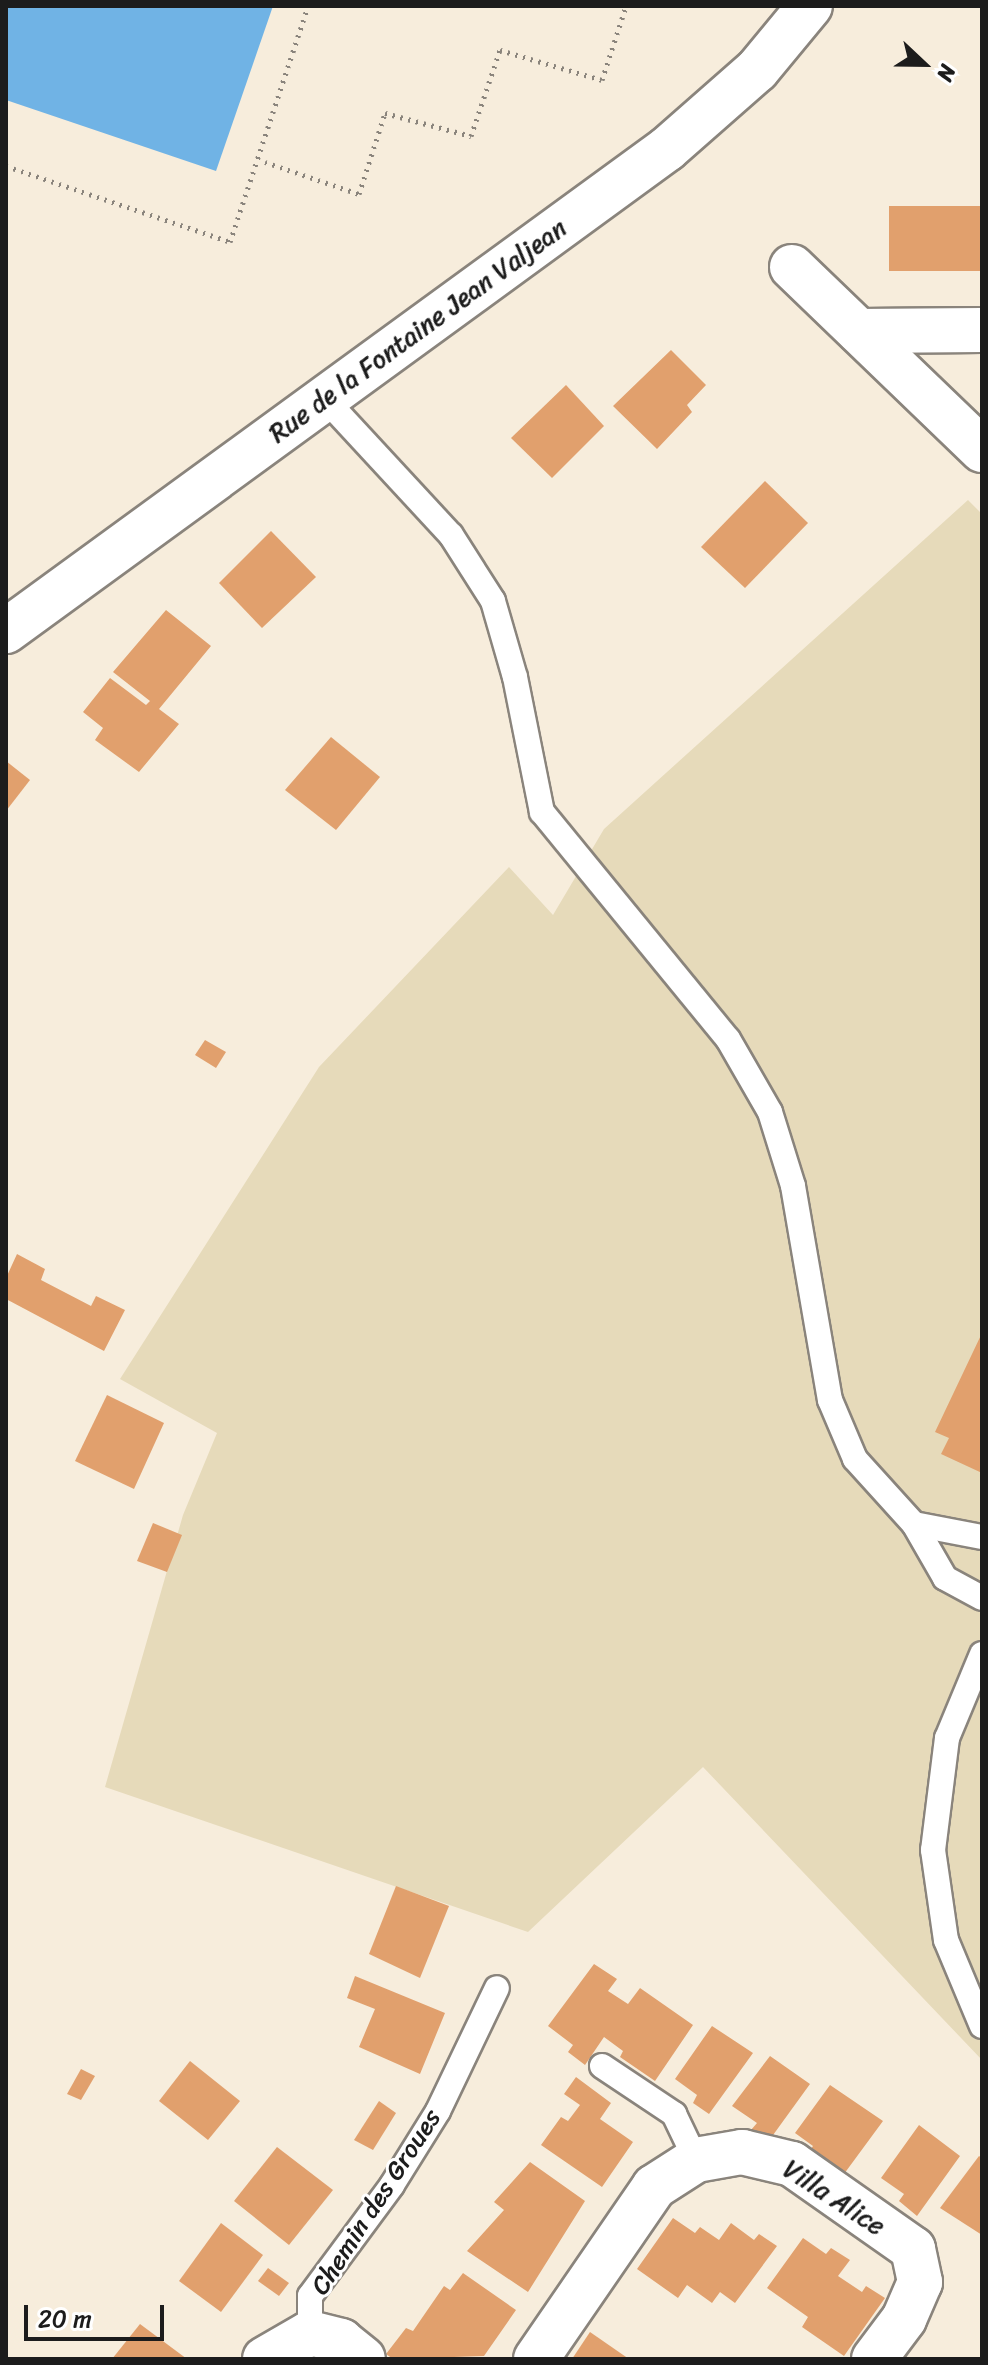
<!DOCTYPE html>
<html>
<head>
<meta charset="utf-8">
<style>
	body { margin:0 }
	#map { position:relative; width:988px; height:2365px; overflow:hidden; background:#f7eddc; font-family:Sriracha,sans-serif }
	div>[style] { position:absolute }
	.built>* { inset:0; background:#e6daba }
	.water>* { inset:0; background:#70b3e5 }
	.building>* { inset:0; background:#e1a06d }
	.path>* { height:5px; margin-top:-2.5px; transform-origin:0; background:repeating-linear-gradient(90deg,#8a847c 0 2px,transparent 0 8px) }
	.roads { filter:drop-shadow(2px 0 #8a847c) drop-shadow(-2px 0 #8a847c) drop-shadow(0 2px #8a847c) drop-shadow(0 -2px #8a847c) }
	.service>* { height:24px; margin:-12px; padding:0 12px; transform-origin:12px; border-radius:12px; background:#fff }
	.minor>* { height:44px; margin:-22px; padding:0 22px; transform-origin:22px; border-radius:22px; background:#fff }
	span { translate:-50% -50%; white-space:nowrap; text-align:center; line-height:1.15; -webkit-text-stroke:6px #fff; paint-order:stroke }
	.street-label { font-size:26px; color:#1c1c1c }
	.frame { position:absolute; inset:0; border:8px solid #1c1c1c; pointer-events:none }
	.north { position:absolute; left:884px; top:24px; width:80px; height:80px; -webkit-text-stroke:6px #fff; paint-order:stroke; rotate:112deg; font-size:22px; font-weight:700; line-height:32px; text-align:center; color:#1c1c1c }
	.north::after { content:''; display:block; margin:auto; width:28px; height:36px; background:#1c1c1c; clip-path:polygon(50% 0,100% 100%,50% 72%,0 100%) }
	.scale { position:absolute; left:24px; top:2305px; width:140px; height:36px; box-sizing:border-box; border:4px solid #1c1c1c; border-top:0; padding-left:10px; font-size:24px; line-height:28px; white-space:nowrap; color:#1c1c1c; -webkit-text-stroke:6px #fff; paint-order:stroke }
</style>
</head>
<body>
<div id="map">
	<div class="built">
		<i style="clip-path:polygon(968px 500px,982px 514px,982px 2060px,703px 1767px,528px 1932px,105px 1787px,183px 1515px,217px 1433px,120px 1379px,319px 1067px,509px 867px,553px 915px,604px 829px)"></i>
	</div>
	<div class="water">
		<i style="clip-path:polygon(6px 6px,273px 6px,216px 171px,6px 100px)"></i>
	</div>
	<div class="building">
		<i style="clip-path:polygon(889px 206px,982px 206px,982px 271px,889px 271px)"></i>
		<i style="clip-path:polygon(671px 350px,706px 385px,687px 405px,692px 412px,657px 449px,613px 406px)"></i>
		<i style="clip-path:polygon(566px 385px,604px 426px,552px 478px,511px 438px)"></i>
		<i style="clip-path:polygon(765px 481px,808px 523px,745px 588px,701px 547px)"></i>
		<i style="clip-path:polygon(271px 531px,316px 577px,262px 628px,219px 583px)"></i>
		<i style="clip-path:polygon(166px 610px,211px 646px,159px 709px,179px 724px,139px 772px,95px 740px,103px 728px,83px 712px,110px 678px,146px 705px,150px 701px,113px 672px)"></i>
		<i style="clip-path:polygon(331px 737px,380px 777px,336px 830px,285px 790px)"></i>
		<i style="clip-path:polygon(6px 761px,30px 780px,6px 811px)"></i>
		<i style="clip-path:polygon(205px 1040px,226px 1052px,216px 1068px,195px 1055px)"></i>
		<i style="clip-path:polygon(17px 1254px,45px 1269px,41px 1280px,91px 1306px,96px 1296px,125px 1310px,104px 1351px,6px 1299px,6px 1278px)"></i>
		<i style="clip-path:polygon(982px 1333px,982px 1473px,941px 1454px,949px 1438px,935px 1432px)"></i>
		<i style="clip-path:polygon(107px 1395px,164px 1423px,134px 1489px,75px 1461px)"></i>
		<i style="clip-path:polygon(153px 1523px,182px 1535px,167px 1572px,137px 1561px)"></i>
		<i style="clip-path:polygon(396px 1886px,449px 1906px,420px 1978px,369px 1954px)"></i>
		<i style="clip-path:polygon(594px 1964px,617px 1979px,608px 1991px,628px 2004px,640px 1988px,693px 2025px,655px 2081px,620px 2057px,623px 2051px,604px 2037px,585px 2065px,568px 2052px,573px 2045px,548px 2026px)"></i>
		<i style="clip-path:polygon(355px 1976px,445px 2013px,420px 2074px,359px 2047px,375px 2009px,347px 1998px)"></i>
		<i style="clip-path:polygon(712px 2026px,753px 2053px,709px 2114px,693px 2103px,697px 2095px,675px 2079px)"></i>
		<i style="clip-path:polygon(770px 2056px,810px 2084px,768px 2142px,751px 2130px,757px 2123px,732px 2106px)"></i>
		<i style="clip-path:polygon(190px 2061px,240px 2101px,208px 2140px,159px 2101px)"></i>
		<i style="clip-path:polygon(81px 2069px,95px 2076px,81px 2100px,67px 2094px)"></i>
		<i style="clip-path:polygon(576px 2077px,611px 2103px,600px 2119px,633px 2142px,602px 2187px,541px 2145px,561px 2117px,568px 2121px,580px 2105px,564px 2094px)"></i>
		<i style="clip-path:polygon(830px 2085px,883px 2121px,844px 2174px,805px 2158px,813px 2146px,795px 2133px)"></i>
		<i style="clip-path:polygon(379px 2101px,396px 2113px,373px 2150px,354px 2140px)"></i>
		<i style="clip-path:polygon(919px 2125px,960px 2156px,917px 2216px,899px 2201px,904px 2194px,881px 2178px)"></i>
		<i style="clip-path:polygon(277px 2147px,333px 2190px,289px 2245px,234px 2201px)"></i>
		<i style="clip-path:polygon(979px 2156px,982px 2158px,982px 2235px,940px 2208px)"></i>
		<i style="clip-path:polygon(530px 2162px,585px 2201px,528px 2292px,467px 2251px,504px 2210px,494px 2202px)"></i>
		<i style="clip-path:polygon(673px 2218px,695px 2233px,700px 2227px,719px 2240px,731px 2223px,754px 2240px,759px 2234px,777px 2246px,735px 2303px,720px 2292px,712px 2303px,687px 2285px,678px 2298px,637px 2269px)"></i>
		<i style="clip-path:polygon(221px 2223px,263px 2255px,221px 2312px,179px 2281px)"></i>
		<i style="clip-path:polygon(803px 2238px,826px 2254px,831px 2248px,850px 2260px,838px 2276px,862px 2292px,866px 2286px,885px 2298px,844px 2356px,802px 2327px,808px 2317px,767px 2288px)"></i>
		<i style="clip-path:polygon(268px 2268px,289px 2283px,279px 2296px,258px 2281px)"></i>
		<i style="clip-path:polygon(463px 2273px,516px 2310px,484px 2356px,393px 2359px,386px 2354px,406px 2328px,413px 2331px,444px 2286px,450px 2290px)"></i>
		<i style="clip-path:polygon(140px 2324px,187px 2359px,112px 2359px)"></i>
		<i style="clip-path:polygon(590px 2332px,629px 2359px,572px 2359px)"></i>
	</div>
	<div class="path">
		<i style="left:265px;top:162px;width:99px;rotate:18.8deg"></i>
		<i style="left:359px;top:194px;width:85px;rotate:-72.2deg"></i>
		<i style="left:385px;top:113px;width:89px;rotate:15deg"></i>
		<i style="left:471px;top:136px;width:91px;rotate:-71.4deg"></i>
		<i style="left:500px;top:50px;width:106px;rotate:16.4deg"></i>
		<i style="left:602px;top:80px;width:78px;rotate:-72deg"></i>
		<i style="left:6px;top:166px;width:237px;rotate:18.7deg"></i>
		<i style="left:230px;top:242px;width:249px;rotate:-71.7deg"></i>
	</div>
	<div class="roads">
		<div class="service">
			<i style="left:325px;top:399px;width:185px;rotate:47.2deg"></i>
			<i style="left:451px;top:535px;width:78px;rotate:57.5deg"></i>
			<i style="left:493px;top:601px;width:79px;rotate:73.9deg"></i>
			<i style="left:515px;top:677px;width:138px;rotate:78.7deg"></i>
			<i style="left:542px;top:812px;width:293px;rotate:50.7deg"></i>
			<i style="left:728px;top:1039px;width:84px;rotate:60.1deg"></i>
			<i style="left:770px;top:1112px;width:77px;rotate:72.7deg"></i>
			<i style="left:793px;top:1186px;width:217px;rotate:80.2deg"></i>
			<i style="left:830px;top:1400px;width:64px;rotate:67deg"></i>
			<i style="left:855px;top:1459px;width:88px;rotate:47.8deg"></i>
			<i style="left:914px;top:1524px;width:62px;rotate:60.1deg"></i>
			<i style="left:945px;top:1578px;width:42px;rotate:28.4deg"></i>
			<i style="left:914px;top:1524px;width:69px;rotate:10.8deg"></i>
			<i style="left:982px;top:1654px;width:91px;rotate:112.6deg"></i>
			<i style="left:947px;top:1738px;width:113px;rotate:97.1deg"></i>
			<i style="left:933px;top:1850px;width:91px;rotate:81.8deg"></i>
			<i style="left:946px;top:1940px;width:93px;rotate:67.3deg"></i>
			<i style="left:602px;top:2066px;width:87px;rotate:33.7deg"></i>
			<i style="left:674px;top:2114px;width:51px;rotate:64.4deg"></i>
			<i style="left:310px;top:2333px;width:37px;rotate:-90deg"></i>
			<i style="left:310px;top:2296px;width:138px;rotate:-53.5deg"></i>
			<i style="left:392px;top:2185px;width:87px;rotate:-58.1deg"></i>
			<i style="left:438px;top:2111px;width:136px;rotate:-64.4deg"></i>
		</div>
		<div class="minor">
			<i style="left:792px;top:267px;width:264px;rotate:43.9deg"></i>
			<i style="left:859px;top:331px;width:123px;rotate:-0.5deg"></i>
			<i style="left:6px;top:631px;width:818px;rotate:-36.1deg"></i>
			<i style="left:667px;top:149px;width:120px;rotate:-41.3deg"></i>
			<i style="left:757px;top:70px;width:83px;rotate:-50.4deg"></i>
			<i style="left:265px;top:2359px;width:52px;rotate:-30deg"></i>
			<i style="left:310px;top:2333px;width:32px;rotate:14deg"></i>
			<i style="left:341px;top:2341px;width:28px;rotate:39deg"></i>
			<i style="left:536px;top:2359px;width:209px;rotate:-55.5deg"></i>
			<i style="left:654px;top:2187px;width:50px;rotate:-32.7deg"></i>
			<i style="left:696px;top:2160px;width:47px;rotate:-9.9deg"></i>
			<i style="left:742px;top:2152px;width:51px;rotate:13.5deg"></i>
			<i style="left:792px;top:2164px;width:148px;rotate:35.1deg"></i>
			<i style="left:913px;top:2249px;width:34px;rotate:78deg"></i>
			<i style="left:920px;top:2282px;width:40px;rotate:113.4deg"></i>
			<i style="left:904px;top:2319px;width:50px;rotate:126.9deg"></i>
		</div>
	</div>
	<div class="street-label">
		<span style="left:418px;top:331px;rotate:-36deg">Rue de la Fontaine Jean Valjean</span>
		<span style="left:834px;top:2198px;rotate:33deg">Villa Alice</span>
		<span style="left:376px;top:2202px;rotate:-57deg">Chemin des Groues</span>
	</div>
	<div class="frame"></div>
	<div class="north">N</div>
	<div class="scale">20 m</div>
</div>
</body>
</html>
